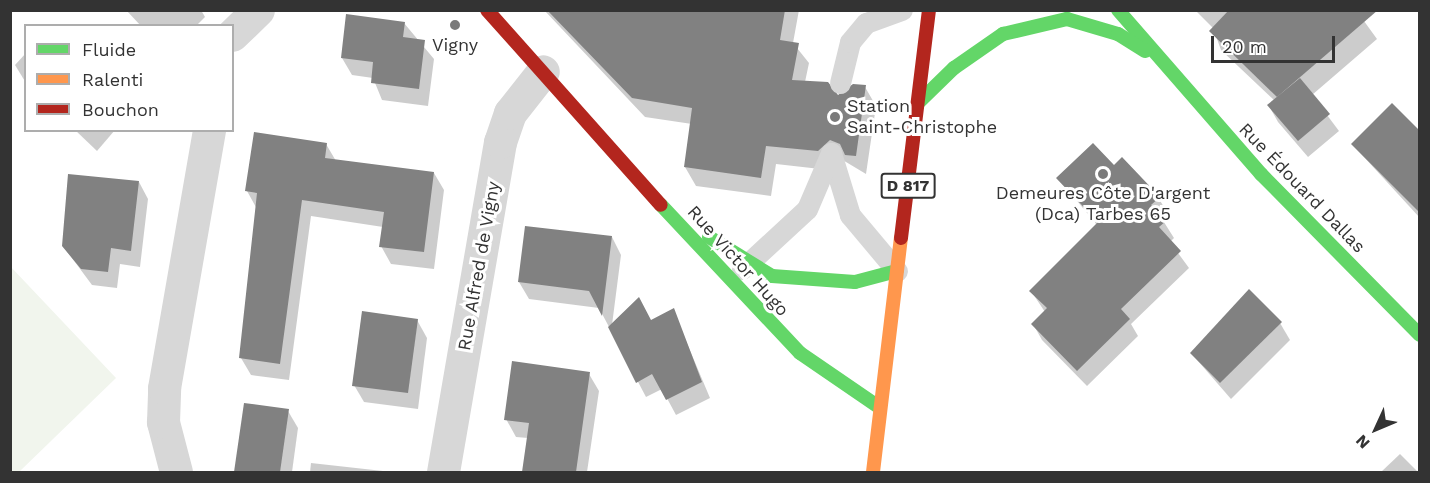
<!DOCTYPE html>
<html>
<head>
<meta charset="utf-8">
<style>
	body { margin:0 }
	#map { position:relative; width:1430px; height:483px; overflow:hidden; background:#fff; font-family:"Work Sans",sans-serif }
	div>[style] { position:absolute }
	.green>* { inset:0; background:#f1f5ed }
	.shadow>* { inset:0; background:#0003 }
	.building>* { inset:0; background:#818181 }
	.lane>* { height:21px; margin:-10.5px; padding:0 10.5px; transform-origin:10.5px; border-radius:10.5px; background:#d7d7d7 }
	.street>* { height:33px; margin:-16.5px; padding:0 16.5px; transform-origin:16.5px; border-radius:16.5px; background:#d7d7d7 }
	.fast>* { height:14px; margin:-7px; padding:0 7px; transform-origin:7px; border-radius:7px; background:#63d668 }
	.slow>* { height:14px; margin:-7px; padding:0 7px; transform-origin:7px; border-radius:7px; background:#ff974d }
	.jam>* { height:14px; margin:-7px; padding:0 7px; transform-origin:7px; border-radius:7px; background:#b3261e }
	.dots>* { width:16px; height:16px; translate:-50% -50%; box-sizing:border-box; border:3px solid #fff; border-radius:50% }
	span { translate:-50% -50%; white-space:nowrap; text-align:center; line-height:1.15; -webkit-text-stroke:6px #fff; paint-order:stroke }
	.shield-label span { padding:2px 4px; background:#fff; border:2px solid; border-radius:4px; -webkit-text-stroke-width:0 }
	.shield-label { font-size:16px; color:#333; font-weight:700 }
	.poi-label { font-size:18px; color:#333 }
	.left { translate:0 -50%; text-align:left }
	.street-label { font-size:18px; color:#333 }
	.frame { position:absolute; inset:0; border:12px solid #333; pointer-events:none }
	.legend { position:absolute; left:24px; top:24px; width:210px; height:108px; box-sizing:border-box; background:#fff; border:2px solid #adadad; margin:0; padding:8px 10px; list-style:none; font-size:18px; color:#333 }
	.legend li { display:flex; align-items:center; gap:12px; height:30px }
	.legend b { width:30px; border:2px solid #adadad }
	.north { position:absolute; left:1346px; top:399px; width:60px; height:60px; -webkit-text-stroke:4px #fff; paint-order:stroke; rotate:226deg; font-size:16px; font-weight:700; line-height:24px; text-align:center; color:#333 }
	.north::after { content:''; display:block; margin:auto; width:21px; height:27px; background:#333; clip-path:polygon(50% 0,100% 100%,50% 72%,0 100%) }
	.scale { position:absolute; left:1211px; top:36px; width:124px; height:27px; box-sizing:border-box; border:3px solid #333; border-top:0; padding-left:8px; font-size:18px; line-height:21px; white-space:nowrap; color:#333; -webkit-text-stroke:4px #fff; paint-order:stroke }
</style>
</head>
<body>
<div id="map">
	<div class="green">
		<i style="clip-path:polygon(10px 266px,116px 378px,19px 472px,10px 472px)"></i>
	</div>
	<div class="shadow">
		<i style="clip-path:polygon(126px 10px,201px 10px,205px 17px,196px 26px,141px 26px)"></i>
		<i style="clip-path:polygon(544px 10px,799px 10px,793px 43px,809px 63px,805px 82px,837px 98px,865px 87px,876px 106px,866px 174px,841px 159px,829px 170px,776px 164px,771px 196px,696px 186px,685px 167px,692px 124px,645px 117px)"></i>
		<i style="clip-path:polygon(1195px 10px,1356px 10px,1377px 39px,1312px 95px,1339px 131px,1308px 157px,1278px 122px,1269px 106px,1275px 101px,1221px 50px,1213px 28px)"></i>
		<i style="clip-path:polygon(404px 23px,434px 59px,428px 106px,382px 100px,373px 78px,352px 75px,342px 58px)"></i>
		<i style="clip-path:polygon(26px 53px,26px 83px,15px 65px)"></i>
		<i style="clip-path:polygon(1392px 105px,1420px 132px,1420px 218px,1352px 144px)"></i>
		<i style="clip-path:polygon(75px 130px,115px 130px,97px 151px)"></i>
		<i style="clip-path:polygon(326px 144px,336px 161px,434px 173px,444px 190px,434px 269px,391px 264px,381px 246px,383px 227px,311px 216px,289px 380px,251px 375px,241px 358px,257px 209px,247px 191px)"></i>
		<i style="clip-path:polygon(1114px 167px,1158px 197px,1168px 214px,1162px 219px,1174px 238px,1170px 242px,1189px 268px,1131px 324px,1138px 336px,1087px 386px,1042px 340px,1033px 324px,1045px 312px,1031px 291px,1097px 225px,1058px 178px)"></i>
		<i style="clip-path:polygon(139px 182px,148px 199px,140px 267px,120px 264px,117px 288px,92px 285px,63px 246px)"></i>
		<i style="clip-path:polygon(612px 237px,621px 255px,612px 325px,651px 322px,673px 310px,710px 398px,676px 415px,662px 389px,646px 397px,599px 308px,529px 299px,519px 282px)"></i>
		<i style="clip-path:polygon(417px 320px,427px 338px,418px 409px,364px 402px,354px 385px)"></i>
		<i style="clip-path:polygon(1280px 323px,1290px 340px,1231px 399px,1191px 353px)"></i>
		<i style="clip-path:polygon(589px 374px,599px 391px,587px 472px,524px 472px,528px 438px,516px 437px,506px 419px)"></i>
		<i style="clip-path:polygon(288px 411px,298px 428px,292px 472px,237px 472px)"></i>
		<i style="clip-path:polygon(1400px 454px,1418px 472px,1381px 472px)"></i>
		<i style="clip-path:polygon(311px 463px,383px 471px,384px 472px,310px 472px)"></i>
	</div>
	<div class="building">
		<i style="clip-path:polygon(547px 10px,785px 10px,780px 40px,799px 43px,792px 80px,828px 82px,838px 95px,853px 84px,866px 85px,856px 156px,845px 155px,840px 144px,830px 140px,818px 151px,766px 146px,761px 178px,684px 167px,692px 108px,632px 98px)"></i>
		<i style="clip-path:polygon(1229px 10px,1378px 10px,1277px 97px,1209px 31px)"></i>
		<i style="clip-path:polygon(346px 14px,405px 22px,403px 37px,425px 40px,419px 89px,371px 83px,373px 62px,341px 58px)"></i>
		<i style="clip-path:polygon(1300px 78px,1330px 114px,1298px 141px,1267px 105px)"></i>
		<i style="clip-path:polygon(1392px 103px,1419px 130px,1419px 212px,1351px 144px)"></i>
		<i style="clip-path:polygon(254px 132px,327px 143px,325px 158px,434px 172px,424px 252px,379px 247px,384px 212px,302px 200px,280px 364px,239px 358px,257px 193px,245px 191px)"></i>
		<i style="clip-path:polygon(1093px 143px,1114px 165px,1122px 157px,1160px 197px,1151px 205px,1166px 221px,1159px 227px,1181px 251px,1121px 309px,1130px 319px,1077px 371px,1031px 324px,1047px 308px,1029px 291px,1098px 222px,1056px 178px)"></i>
		<i style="clip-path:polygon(68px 174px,139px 181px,131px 251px,111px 248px,108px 272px,81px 269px,62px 246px)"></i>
		<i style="clip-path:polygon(525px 226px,612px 236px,602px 316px,589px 291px,518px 282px)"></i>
		<i style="clip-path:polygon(1249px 289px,1282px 322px,1220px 383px,1190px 353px)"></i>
		<i style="clip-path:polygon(639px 297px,651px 320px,674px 308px,702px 382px,666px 400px,652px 374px,636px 383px,608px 327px)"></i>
		<i style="clip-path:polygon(362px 311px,418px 319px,408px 393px,352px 386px)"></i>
		<i style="clip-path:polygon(512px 361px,590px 372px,576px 472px,522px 472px,529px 423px,504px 420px)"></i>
		<i style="clip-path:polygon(244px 403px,289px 409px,280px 472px,234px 472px)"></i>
	</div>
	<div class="lane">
		<i style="left:840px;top:83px;width:42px;rotate:-76.3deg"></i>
		<i style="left:850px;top:42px;width:25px;rotate:-50deg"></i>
		<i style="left:866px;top:23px;width:38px;rotate:-20deg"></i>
		<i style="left:831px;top:153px;width:65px;rotate:73deg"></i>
		<i style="left:850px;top:215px;width:73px;rotate:50deg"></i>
		<i style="left:742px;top:269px;width:88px;rotate:-42.7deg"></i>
		<i style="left:807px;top:209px;width:61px;rotate:-66.8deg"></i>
	</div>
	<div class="street">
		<i style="left:232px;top:35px;width:36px;rotate:-44deg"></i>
		<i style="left:176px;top:472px;width:52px;rotate:-104.6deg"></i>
		<i style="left:163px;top:422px;width:34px;rotate:-88deg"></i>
		<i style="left:164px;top:388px;width:262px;rotate:-80.1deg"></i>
		<i style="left:443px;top:472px;width:335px;rotate:-80.2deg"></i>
		<i style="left:500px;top:142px;width:31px;rotate:-71deg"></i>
		<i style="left:510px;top:113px;width:53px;rotate:-51.8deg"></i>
	</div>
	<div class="fast">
		<i style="left:1118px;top:10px;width:218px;rotate:48.9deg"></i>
		<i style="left:1261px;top:174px;width:226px;rotate:45.4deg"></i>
		<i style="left:919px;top:102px;width:49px;rotate:-44.2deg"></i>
		<i style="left:954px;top:68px;width:60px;rotate:-34.8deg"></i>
		<i style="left:1003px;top:34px;width:66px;rotate:-13.2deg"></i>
		<i style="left:1067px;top:19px;width:53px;rotate:16.4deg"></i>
		<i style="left:1118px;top:34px;width:32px;rotate:32deg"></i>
		<i style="left:661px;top:205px;width:203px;rotate:46.8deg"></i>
		<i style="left:800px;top:353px;width:96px;rotate:34.4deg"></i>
		<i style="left:709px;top:237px;width:74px;rotate:31.8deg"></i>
		<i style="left:772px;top:276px;width:83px;rotate:4.1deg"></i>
		<i style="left:855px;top:282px;width:43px;rotate:-14.7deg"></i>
	</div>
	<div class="slow">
		<i style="left:873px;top:472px;width:236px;rotate:-83.2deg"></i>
	</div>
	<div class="jam">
		<i style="left:487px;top:10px;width:261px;rotate:48.3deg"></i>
		<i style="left:901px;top:238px;width:230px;rotate:-83deg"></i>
	</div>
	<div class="dots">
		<i style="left:455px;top:25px;background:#7a7a7a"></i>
		<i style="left:835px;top:117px;background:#7a7a7a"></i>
		<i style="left:1103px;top:174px;background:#7a7a7a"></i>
	</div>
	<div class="shield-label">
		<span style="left:908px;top:186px">D 817</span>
	</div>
	<div class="poi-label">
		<span style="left:455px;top:45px">Vigny</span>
		<span class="left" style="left:847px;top:117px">Station<br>Saint-Christophe</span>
		<span style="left:1103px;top:204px">Demeures Côte D'argent<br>(Dca) Tarbes 65</span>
	</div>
	<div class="street-label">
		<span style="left:1302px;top:188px;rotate:46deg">Rue Édouard Dallas</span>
		<span style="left:738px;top:261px;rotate:48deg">Rue Victor Hugo</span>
		<span style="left:479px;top:266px;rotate:-80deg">Rue Alfred de Vigny</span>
	</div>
	<div class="frame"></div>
	<ul class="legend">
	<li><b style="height:8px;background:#63d668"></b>Fluide</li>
	<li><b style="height:8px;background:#ff974d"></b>Ralenti</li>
	<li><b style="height:8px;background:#b3261e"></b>Bouchon</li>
	</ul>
	<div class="north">N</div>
	<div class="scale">20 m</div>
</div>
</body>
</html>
